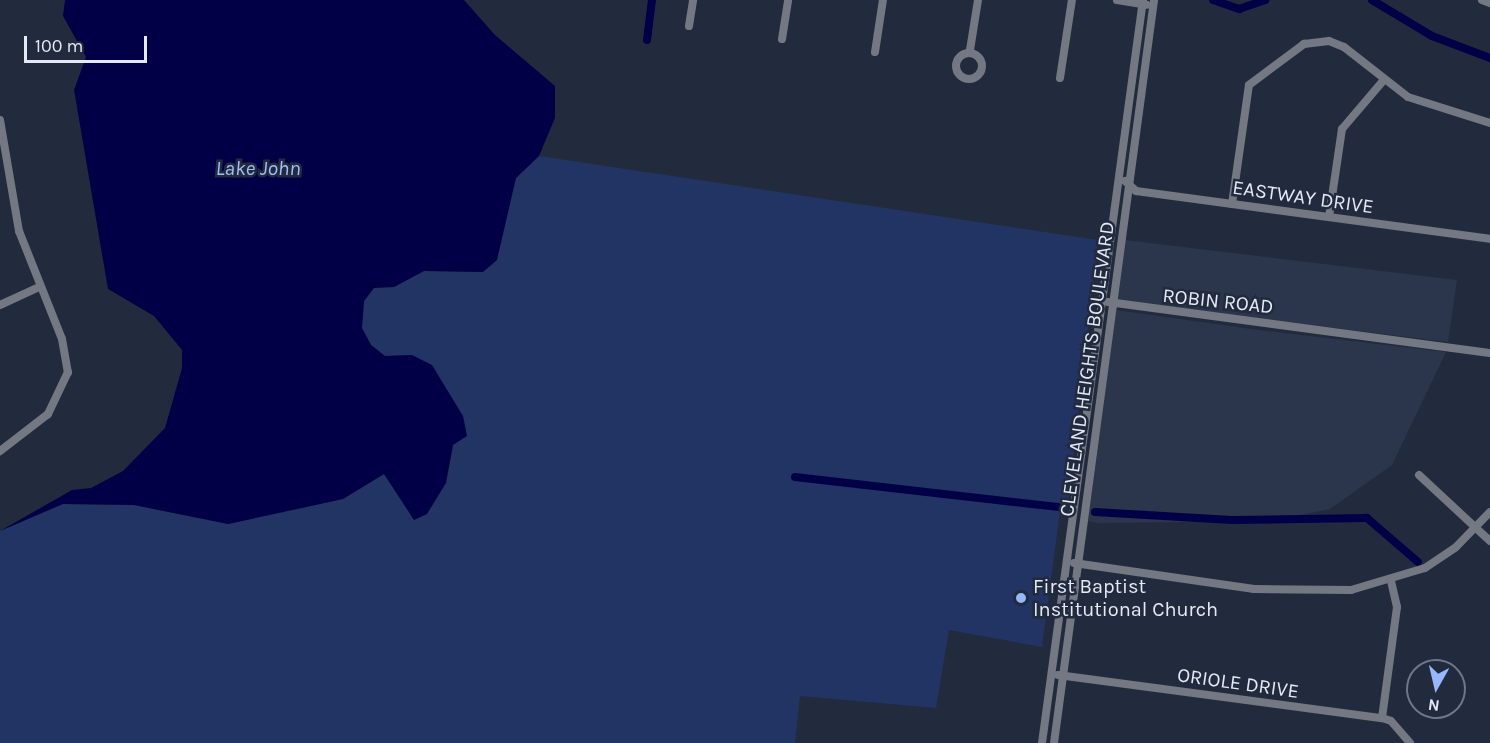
<!DOCTYPE html>
<html>
<head>
<meta charset="utf-8">
<style>
	body { margin:0 }
	#map { position:relative; width:1490px; height:743px; overflow:hidden; background:#222b3d; font-family:Karla,sans-serif }
	div>[style] { position:absolute }
	.built>* { inset:0; background:#2b354c }
	.green>* { inset:0; background:#213464 }
	.water>* { inset:0; background:#010047 }
	.canal>* { height:8px; margin:-4px; padding:0 4px; transform-origin:4px; border-radius:4px; background:#010047 }
	.minor>* { height:8px; margin:-4px; padding:0 4px; transform-origin:4px; border-radius:4px; background:#747882 }
	.minor>.ring { margin:-4px; padding:0; box-sizing:content-box; background:none; border:8px solid #747882; border-radius:50% }
	.dots>* { width:16px; height:16px; translate:-50% -50%; box-sizing:border-box; border:3px solid #222b3d; border-radius:50% }
	span { translate:-50% -50%; white-space:nowrap; text-align:center; line-height:1.15; -webkit-text-stroke:5px #222b3d; paint-order:stroke }
	.street-label { font-size:20px; color:#e3e9f5 }
	.poi-label { font-size:20px; color:#e3e9f5 }
	.left { translate:0 -50%; text-align:left }
	.water-label { font-size:21px; color:#a2bdfa; font-style:italic }
	.north { position:absolute; left:1406px; top:659px; width:60px; height:60px; box-sizing:border-box; background:#222b3d; border:2px solid #6f7787; border-radius:50%; rotate:188deg; font-size:16px; font-weight:700; line-height:24px; text-align:center; color:#e3e9f5 }
	.north::after { content:''; display:block; margin:auto; width:21px; height:27px; background:#96b6fd; clip-path:polygon(50% 0,100% 100%,50% 72%,0 100%) }
	.scale { position:absolute; left:24px; top:36px; width:123px; height:27px; box-sizing:border-box; border:3px solid #e3e9f5; border-top:0; padding-left:8px; font-size:18px; line-height:21px; white-space:nowrap; color:#e3e9f5; -webkit-text-stroke:4px #222b3d; paint-order:stroke }
</style>
</head>
<body>
<div id="map">
	<div class="built">
		<i style="clip-path:polygon(1125px 240px,1457px 280px,1448px 342px,1117px 301px)"></i>
		<i style="clip-path:polygon(1116px 310px,1251px 329px,1446px 352px,1392px 465px,1330px 509px,1271px 521px,1098px 523px,1088px 521px)"></i>
	</div>
	<div class="green">
		<i style="clip-path:polygon(539px 156px,1098px 240px,1068px 504px,1061px 504px,1042px 647px,949px 630px,936px 708px,800px 696px,795px 743px,0 743px,0 531px,63px 504px,134px 505px,229px 524px,343px 499px,384px 474px,414px 519px,446px 483px,453px 445px,412px 355px,385px 356px,371px 345px,362px 328px,364px 301px,374px 288px,394px 287px,424px 271px,483px 272px,516px 178px)"></i>
	</div>
	<div class="water">
		<i style="clip-path:polygon(65px 0,464px 0,495px 35px,555px 86px,555px 118px,539px 156px,516px 178px,497px 260px,483px 272px,424px 271px,394px 287px,374px 288px,364px 301px,362px 328px,371px 345px,385px 356px,412px 355px,432px 365px,463px 416px,467px 436px,453px 445px,446px 483px,427px 514px,414px 520px,384px 474px,343px 499px,228px 524px,134px 505px,63px 504px,0 531px,72px 490px,91px 488px,123px 471px,165px 428px,182px 368px,182px 350px,154px 316px,108px 289px,74px 90px,86px 57px,63px 16px)"></i>
	</div>
	<div class="canal">
		<i style="left:1213px;top:0;width:28px;rotate:19deg"></i>
		<i style="left:1239px;top:9px;width:28px;rotate:-19deg"></i>
		<i style="left:1372px;top:0;width:70px;rotate:31deg"></i>
		<i style="left:1432px;top:36px;width:62px;rotate:20.8deg"></i>
		<i style="left:647px;top:40px;width:40px;rotate:-82.9deg"></i>
		<i style="left:795px;top:477px;width:266px;rotate:6.5deg"></i>
		<i style="left:1095px;top:512px;width:137px;rotate:3.3deg"></i>
		<i style="left:1232px;top:520px;width:135px;rotate:-0.8deg"></i>
		<i style="left:1367px;top:518px;width:67px;rotate:40.8deg"></i>
	</div>
	<div class="minor">
		<i style="left:1117px;top:0;width:30px;rotate:9deg"></i>
		<i style="left:1482px;top:0;width:9px;rotate:21deg"></i>
		<i style="left:689px;top:26px;width:26px;rotate:-81deg"></i>
		<i style="left:782px;top:39px;width:39px;rotate:-81deg"></i>
		<i style="left:970px;top:50px;width:51px;rotate:-80.9deg"></i>
		<i style="left:875px;top:52px;width:53px;rotate:-81.3deg"></i>
		<i class="ring" style="left:956px;top:53px;width:18px;height:18px"></i>
		<i style="left:1060px;top:78px;width:79px;rotate:-81.3deg"></i>
		<i style="left:0;top:120px;width:113px;rotate:80.3deg"></i>
		<i style="left:19px;top:231px;width:116px;rotate:68.3deg"></i>
		<i style="left:62px;top:339px;width:34px;rotate:80deg"></i>
		<i style="left:68px;top:372px;width:47px;rotate:115.5deg"></i>
		<i style="left:48px;top:414px;width:61px;rotate:142.4deg"></i>
		<i style="left:1125px;top:181px;width:15px;rotate:42deg"></i>
		<i style="left:1136px;top:191px;width:357px;rotate:7.7deg"></i>
		<i style="left:1232px;top:204px;width:120px;rotate:-81.9deg"></i>
		<i style="left:1249px;top:85px;width:69px;rotate:-36.7deg"></i>
		<i style="left:1304px;top:44px;width:25px;rotate:-7deg"></i>
		<i style="left:1329px;top:41px;width:16px;rotate:22deg"></i>
		<i style="left:1344px;top:47px;width:81px;rotate:38deg"></i>
		<i style="left:1408px;top:97px;width:86px;rotate:17.6deg"></i>
		<i style="left:1329px;top:217px;width:89px;rotate:-81.6deg"></i>
		<i style="left:1342px;top:129px;width:62px;rotate:-49.6deg"></i>
		<i style="left:1108px;top:302px;width:385px;rotate:7.6deg"></i>
		<i style="left:0;top:305px;width:41px;rotate:-24.7deg"></i>
		<i style="left:1419px;top:475px;width:97px;rotate:42.9deg"></i>
		<i style="left:1074px;top:563px;width:182px;rotate:8.2deg"></i>
		<i style="left:1254px;top:589px;width:97px;rotate:0.6deg"></i>
		<i style="left:1351px;top:590px;width:77px;rotate:-16.6deg"></i>
		<i style="left:1425px;top:568px;width:37px;rotate:-34deg"></i>
		<i style="left:1456px;top:547px;width:49px;rotate:-45.8deg"></i>
		<i style="left:1058px;top:675px;width:327px;rotate:7.6deg"></i>
		<i style="left:1382px;top:718px;width:9px;rotate:18deg"></i>
		<i style="left:1391px;top:721px;width:29px;rotate:49deg"></i>
		<i style="left:1382px;top:718px;width:112px;rotate:-82.3deg"></i>
		<i style="left:1397px;top:607px;width:27px;rotate:-103deg"></i>
		<i style="left:1042px;top:743px;width:750px;rotate:-82.26deg"></i>
		<i style="left:1054px;top:743px;width:750px;rotate:-82.33deg"></i>
	</div>
	<div class="dots">
		<i style="left:1021px;top:598px;background:#96b6fd"></i>
	</div>
	<div class="street-label">
		<span style="left:1303px;top:197px;rotate:8deg">EASTWAY DRIVE</span>
		<span style="left:1218px;top:301px;rotate:6deg">ROBIN ROAD</span>
		<span style="left:1087px;top:369px;rotate:-82deg">CLEVELAND HEIGHTS BOULEVARD</span>
		<span style="left:1238px;top:683px;rotate:8deg">ORIOLE DRIVE</span>
	</div>
	<div class="poi-label">
		<span class="left" style="left:1033px;top:598px">First Baptist<br>Institutional Church</span>
	</div>
	<div class="water-label">
		<span style="left:258px;top:168px">Lake John</span>
	</div>
	<div class="north">N</div>
	<div class="scale">100 m</div>
</div>
</body>
</html>
